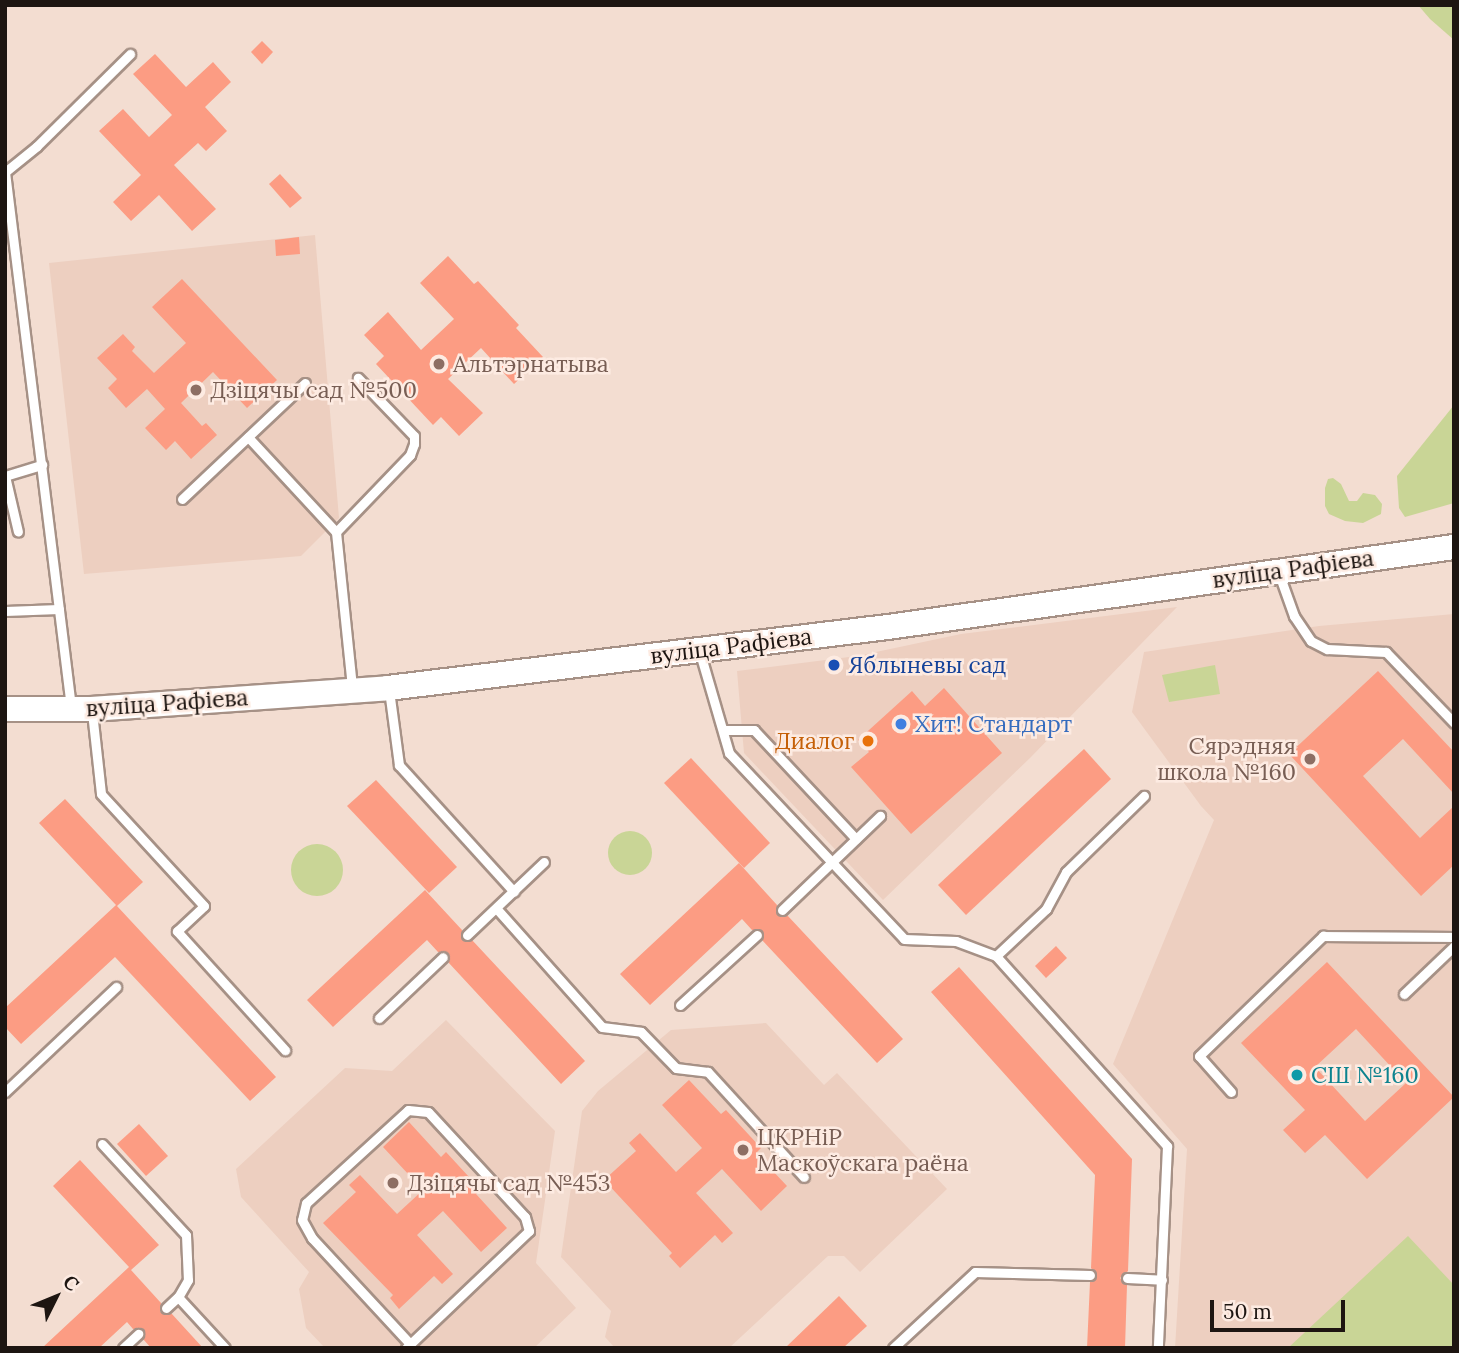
<!DOCTYPE html>
<html>
<head>
<meta charset="utf-8">
<style>
	body { margin:0 }
	#map { position:relative; width:1459px; height:1353px; overflow:hidden; background:#f3ddd1; font-family:Lora,serif }
	div>[style] { position:absolute }
	.built>* { inset:0; background:#edcfc0 }
	.green>* { inset:0; background:#c9d596 }
	.round { border-radius:50% }
	.building>* { inset:0; background:#fc9c83 }
	.roads { filter:drop-shadow(2px 0 #a69186) drop-shadow(-2px 0 #a69186) drop-shadow(0 2px #a69186) drop-shadow(0 -2px #a69186) }
	.lane>* { height:9px; margin:-4.5px; padding:0 4.5px; transform-origin:4.5px; border-radius:4.5px; background:#fff }
	.secondary>* { height:24px; margin:-12px; padding:0 12px; transform-origin:12px; border-radius:12px; background:#fff }
	.dots>* { width:19px; height:19px; translate:-50% -50%; box-sizing:border-box; border:4px solid #fdebe2; border-radius:50% }
	span { translate:-50% -50%; white-space:nowrap; text-align:center; line-height:1.15; -webkit-text-stroke:5px #fdebe2; paint-order:stroke }
	.education-label { font-size:23px; color:#785e54 }
	.left { translate:0 -50%; text-align:left }
	.right { translate:-100% -50%; text-align:right }
	.street-label { font-size:23px; color:#1d1511 }
	.transit-label { font-size:23px; color:#164399 }
	.shop-label { font-size:23px; color:#366cbe }
	.food-label { font-size:23px; color:#c56008 }
	.culture-label { font-size:23px; color:#0d838f }
	.frame { position:absolute; inset:0; border:7px solid #1d1511; pointer-events:none }
	.north { position:absolute; left:21px; top:1262px; width:70px; height:70px; -webkit-text-stroke:5px #fdebe2; paint-order:stroke; rotate:47deg; font-size:19px; font-weight:700; line-height:28px; text-align:center; color:#1d1511 }
	.north::after { content:''; display:block; margin:auto; width:24px; height:32px; background:#1d1511; clip-path:polygon(50% 0,100% 100%,50% 72%,0 100%) }
	.scale { position:absolute; left:1210px; top:1300px; width:135px; height:32px; box-sizing:border-box; border:4px solid #1d1511; border-top:0; padding-left:9px; font-size:21px; line-height:24px; white-space:nowrap; color:#1d1511; -webkit-text-stroke:5px #fdebe2; paint-order:stroke }
</style>
</head>
<body>
<div id="map">
	<div class="built">
		<i style="clip-path:polygon(315px 235px,339px 518px,301px 556px,84px 574px,49px 263px)"></i>
		<i style="clip-path:polygon(1177px 607px,1030px 758px,883px 900px,744px 753px,737px 671px,857px 656px,961px 634px)"></i>
		<i style="clip-path:polygon(1454px 614px,1454px 1348px,1175px 1348px,1187px 1149px,1113px 1064px,1214px 820px,1201px 806px,1132px 712px,1144px 652px,1319px 626px)"></i>
		<i style="clip-path:polygon(446px 1020px,555px 1131px,536px 1263px,576px 1308px,534px 1348px,325px 1348px,306px 1328px,299px 1289px,309px 1272px,241px 1197px,236px 1169px,345px 1068px,392px 1071px)"></i>
		<i style="clip-path:polygon(766px 1023px,824px 1085px,837px 1073px,947px 1189px,860px 1272px,844px 1256px,828px 1256px,729px 1348px,615px 1348px,605px 1337px,611px 1311px,561px 1257px,582px 1111px,598px 1091px,671px 1030px)"></i>
	</div>
	<div class="green">
		<i style="clip-path:polygon(1418px 5px,1454px 5px,1454px 40px,1430px 19px)"></i>
		<i style="clip-path:polygon(1454px 405px,1454px 503px,1405px 517px,1399px 508px,1397px 476px)"></i>
		<i style="clip-path:polygon(1333px 478px,1341px 484px,1349px 501px,1357px 501px,1363px 493px,1375px 495px,1382px 504px,1381px 514px,1363px 523px,1345px 521px,1329px 514px,1325px 506px,1325px 488px,1328px 479px)"></i>
		<i style="clip-path:polygon(1215px 665px,1220px 694px,1169px 702px,1162px 675px)"></i>
		<i class="round" style="left:608px;top:831px;width:44px;height:44px"></i>
		<i class="round" style="left:291px;top:844px;width:52px;height:52px"></i>
		<i style="clip-path:polygon(1408px 1236px,1454px 1285px,1454px 1348px,1288px 1348px)"></i>
	</div>
	<div class="building">
		<i style="clip-path:polygon(262px 41px,273px 52px,262px 64px,251px 52px)"></i>
		<i style="clip-path:polygon(155px 54px,186px 87px,213px 62px,231px 82px,205px 107px,227px 131px,206px 151px,198px 143px,174px 165px,216px 209px,192px 231px,159px 195px,131px 221px,113px 202px,141px 175px,99px 131px,123px 109px,149px 137px,172px 115px,133px 74px)"></i>
		<i style="clip-path:polygon(280px 174px,302px 198px,290px 208px,269px 184px)"></i>
		<i style="clip-path:polygon(299px 237px,300px 254px,276px 256px,275px 240px)"></i>
		<i style="clip-path:polygon(448px 256px,474px 284px,478px 281px,519px 325px,516px 328px,543px 357px,514px 384px,481px 348px,448px 379px,483px 413px,459px 436px,441px 417px,433px 425px,376px 364px,384px 356px,364px 335px,388px 312px,421px 350px,454px 319px,420px 283px)"></i>
		<i style="clip-path:polygon(182px 279px,277px 380px,247px 408px,213px 372px,181px 403px,202px 426px,206px 423px,217px 435px,191px 459px,175px 441px,166px 450px,145px 428px,165px 409px,147px 389px,126px 408px,108px 388px,117px 379px,97px 358px,123px 334px,135px 347px,132px 351px,154px 373px,186px 343px,152px 307px)"></i>
		<i style="clip-path:polygon(1378px 671px,1454px 752px,1454px 794px,1403px 739px,1363px 776px,1420px 838px,1454px 806px,1454px 865px,1421px 896px,1289px 754px)"></i>
		<i style="clip-path:polygon(944px 688px,1002px 753px,911px 834px,851px 767px,869px 752px,858px 740px,912px 691px,925px 706px)"></i>
		<i style="clip-path:polygon(1084px 749px,1111px 779px,966px 915px,938px 885px)"></i>
		<i style="clip-path:polygon(691px 758px,770px 843px,744px 868px,664px 783px)"></i>
		<i style="clip-path:polygon(376px 780px,457px 867px,429px 893px,347px 806px)"></i>
		<i style="clip-path:polygon(65px 799px,143px 882px,117px 906px,276px 1077px,250px 1101px,115px 957px,21px 1044px,5px 1027px,5px 1008px,116px 905px,39px 823px)"></i>
		<i style="clip-path:polygon(739px 863px,777px 905px,777px 914px,787px 915px,903px 1039px,877px 1063px,762px 940px,762px 930px,752px 930px,742px 919px,650px 1005px,620px 974px)"></i>
		<i style="clip-path:polygon(425px 890px,462px 930px,462px 939px,472px 940px,585px 1061px,561px 1084px,448px 962px,448px 953px,438px 952px,427px 940px,333px 1027px,307px 1000px)"></i>
		<i style="clip-path:polygon(1056px 946px,1067px 958px,1046px 978px,1035px 966px)"></i>
		<i style="clip-path:polygon(evenodd,1327px 962px,1454px 1097px,1367px 1179px,1325px 1135px,1305px 1153px,1283px 1130px,1305px 1110px,1241px 1043px,1327px 962px,1356px 1029px,1406px 1083px,1365px 1121px,1315px 1067px,1356px 1029px)"></i>
		<i style="clip-path:polygon(959px 967px,1132px 1159px,1128px 1271px,1120px 1278px,1127px 1285px,1125px 1348px,1087px 1348px,1090px 1282px,1097px 1276px,1091px 1268px,1095px 1175px,931px 992px)"></i>
		<i style="clip-path:polygon(689px 1080px,721px 1114px,726px 1110px,761px 1148px,756px 1153px,787px 1186px,761px 1211px,722px 1169px,696px 1193px,733px 1233px,722px 1243px,715px 1235px,680px 1268px,669px 1256px,672px 1253px,604px 1180px,636px 1151px,629px 1143px,640px 1133px,676px 1172px,702px 1148px,662px 1105px)"></i>
		<i style="clip-path:polygon(409px 1122px,441px 1157px,446px 1152px,481px 1190px,476px 1194px,507px 1228px,481px 1252px,443px 1211px,417px 1235px,453px 1274px,442px 1284px,434px 1276px,399px 1309px,390px 1298px,393px 1295px,323px 1223px,356px 1192px,349px 1185px,360px 1175px,397px 1214px,423px 1190px,383px 1147px)"></i>
		<i style="clip-path:polygon(139px 1124px,168px 1156px,146px 1176px,117px 1144px)"></i>
		<i style="clip-path:polygon(80px 1160px,159px 1245px,131px 1270px,161px 1303px,160px 1312px,171px 1313px,203px 1348px,151px 1348px,143px 1339px,144px 1330px,133px 1329px,127px 1322px,99px 1348px,42px 1348px,129px 1267px,53px 1186px)"></i>
		<i style="clip-path:polygon(839px 1296px,867px 1326px,843px 1348px,785px 1348px)"></i>
	</div>
	<div class="roads">
		<div class="lane">
			<i style="left:5px;top:172px;width:539px;rotate:82.97deg"></i>
			<i style="left:5px;top:172px;width:41px;rotate:-39.1deg"></i>
			<i style="left:37px;top:146px;width:131px;rotate:-44.7deg"></i>
			<i style="left:248px;top:437px;width:129px;rotate:47.2deg"></i>
			<i style="left:336px;top:532px;width:157px;rotate:84.1deg"></i>
			<i style="left:5px;top:476px;width:57px;rotate:76.9deg"></i>
			<i style="left:5px;top:476px;width:39px;rotate:-17deg"></i>
			<i style="left:182px;top:499px;width:169px;rotate:-43.3deg"></i>
			<i style="left:336px;top:532px;width:107px;rotate:-46.1deg"></i>
			<i style="left:410px;top:455px;width:12px;rotate:-70deg"></i>
			<i style="left:414px;top:444px;width:8px;rotate:-90deg"></i>
			<i style="left:414px;top:436px;width:81px;rotate:-134deg"></i>
			<i style="left:1279px;top:574px;width:45px;rotate:70.3deg"></i>
			<i style="left:1294px;top:616px;width:30px;rotate:56deg"></i>
			<i style="left:1311px;top:641px;width:18px;rotate:27deg"></i>
			<i style="left:1327px;top:649px;width:59px;rotate:2.9deg"></i>
			<i style="left:1386px;top:652px;width:98px;rotate:46.2deg"></i>
			<i style="left:5px;top:611px;width:54px;rotate:-2.1deg"></i>
			<i style="left:700px;top:653px;width:104px;rotate:73.8deg"></i>
			<i style="left:729px;top:753px;width:255px;rotate:46.7deg"></i>
			<i style="left:904px;top:939px;width:52px;rotate:2.2deg"></i>
			<i style="left:956px;top:941px;width:43px;rotate:20.6deg"></i>
			<i style="left:996px;top:956px;width:256px;rotate:48deg"></i>
			<i style="left:1167px;top:1146px;width:202px;rotate:92.6deg"></i>
			<i style="left:389px;top:690px;width:76px;rotate:82.4deg"></i>
			<i style="left:399px;top:765px;width:171px;rotate:47.8deg"></i>
			<i style="left:92px;top:712px;width:82px;rotate:83.7deg"></i>
			<i style="left:101px;top:794px;width:152px;rotate:47.4deg"></i>
			<i style="left:204px;top:906px;width:37px;rotate:137deg"></i>
			<i style="left:177px;top:931px;width:161px;rotate:47.8deg"></i>
			<i style="left:723px;top:730px;width:31px"></i>
			<i style="left:754px;top:730px;width:149px;rotate:46.9deg"></i>
			<i style="left:496px;top:908px;width:159px;rotate:48.3deg"></i>
			<i style="left:602px;top:1027px;width:39px;rotate:7deg"></i>
			<i style="left:641px;top:1032px;width:50px;rotate:45.8deg"></i>
			<i style="left:676px;top:1068px;width:32px;rotate:7deg"></i>
			<i style="left:708px;top:1072px;width:142px;rotate:47.6deg"></i>
			<i style="left:782px;top:910px;width:136px;rotate:-43.8deg"></i>
			<i style="left:467px;top:935px;width:106px;rotate:-43.5deg"></i>
			<i style="left:996px;top:956px;width:69px;rotate:-43.2deg"></i>
			<i style="left:1046px;top:909px;width:42px;rotate:-61.6deg"></i>
			<i style="left:1066px;top:872px;width:109px;rotate:-44.3deg"></i>
			<i style="left:1404px;top:994px;width:69px;rotate:-43.8deg"></i>
			<i style="left:680px;top:1005px;width:104px;rotate:-42.3deg"></i>
			<i style="left:379px;top:1018px;width:88px;rotate:-43.6deg"></i>
			<i style="left:5px;top:1092px;width:153px;rotate:-43.4deg"></i>
			<i style="left:1231px;top:1092px;width:48px;rotate:-131.6deg"></i>
			<i style="left:1199px;top:1056px;width:173px;rotate:-44.1deg"></i>
			<i style="left:1323px;top:936px;width:131px;rotate:0.4deg"></i>
			<i style="left:102px;top:1144px;width:124px;rotate:47.3deg"></i>
			<i style="left:186px;top:1235px;width:45px;rotate:87.5deg"></i>
			<i style="left:188px;top:1280px;width:20px;rotate:120deg"></i>
			<i style="left:178px;top:1297px;width:69px;rotate:47.3deg"></i>
			<i style="left:1127px;top:1278px;width:35px;rotate:3deg"></i>
			<i style="left:166px;top:1308px;width:16px;rotate:-43deg"></i>
			<i style="left:123px;top:1348px;width:21px;rotate:-43deg"></i>
			<i style="left:406px;top:1348px;width:170px;rotate:-43.6deg"></i>
			<i style="left:529px;top:1231px;width:15px;rotate:-106deg"></i>
			<i style="left:525px;top:1217px;width:143px;rotate:-132.7deg"></i>
			<i style="left:428px;top:1112px;width:20px;rotate:-174deg"></i>
			<i style="left:408px;top:1110px;width:138px;rotate:137.6deg"></i>
			<i style="left:306px;top:1203px;width:17px;rotate:103deg"></i>
			<i style="left:302px;top:1220px;width:21px;rotate:61deg"></i>
			<i style="left:312px;top:1238px;width:144px;rotate:47.2deg"></i>
			<i style="left:893px;top:1348px;width:112px;rotate:-42.8deg"></i>
			<i style="left:975px;top:1272px;width:115px;rotate:1.5deg"></i>
		</div>
		<div class="secondary">
			<i style="left:5px;top:709px;width:86px"></i>
			<i style="left:91px;top:709px;width:298px;rotate:-4deg"></i>
			<i style="left:388px;top:688px;width:504px;rotate:-6.96deg"></i>
			<i style="left:888px;top:627px;width:572px;rotate:-8.05deg"></i>
		</div>
	</div>
	<div class="dots">
		<i style="left:439px;top:364px;background:#8d6e63"></i>
		<i style="left:196px;top:390px;background:#8d6e63"></i>
		<i style="left:834px;top:665px;background:#1a4fb4"></i>
		<i style="left:901px;top:724px;background:#3f7fe0"></i>
		<i style="left:868px;top:741px;background:#e8710a"></i>
		<i style="left:1310px;top:759px;background:#8d6e63"></i>
		<i style="left:1297px;top:1075px;background:#0f9aa8"></i>
		<i style="left:743px;top:1150px;background:#8d6e63"></i>
		<i style="left:393px;top:1183px;background:#8d6e63"></i>
	</div>
	<div class="education-label">
		<span class="left" style="left:453px;top:364px">Альтэрнатыва</span>
		<span class="left" style="left:210px;top:390px">Дзіцячы сад №500</span>
		<span class="right" style="left:1296px;top:759px">Сярэдняя<br>школа №160</span>
		<span class="left" style="left:757px;top:1150px">ЦКРНіР<br>Маскоўскага раёна</span>
		<span class="left" style="left:407px;top:1183px">Дзіцячы сад №453</span>
	</div>
	<div class="street-label">
		<span style="left:1293px;top:569px;rotate:-8deg">вуліца Рафіева</span>
		<span style="left:731px;top:646px;rotate:-7deg">вуліца Рафіева</span>
		<span style="left:167px;top:703px;rotate:-4deg">вуліца Рафіева</span>
	</div>
	<div class="transit-label">
		<span class="left" style="left:848px;top:665px">Яблыневы сад</span>
	</div>
	<div class="shop-label">
		<span class="left" style="left:915px;top:724px">Хит! Стандарт</span>
	</div>
	<div class="food-label">
		<span class="right" style="left:854px;top:741px">Диалог</span>
	</div>
	<div class="culture-label">
		<span class="left" style="left:1311px;top:1075px">СШ №160</span>
	</div>
	<div class="frame"></div>
	<div class="north">С</div>
	<div class="scale">50 m</div>
</div>
</body>
</html>
